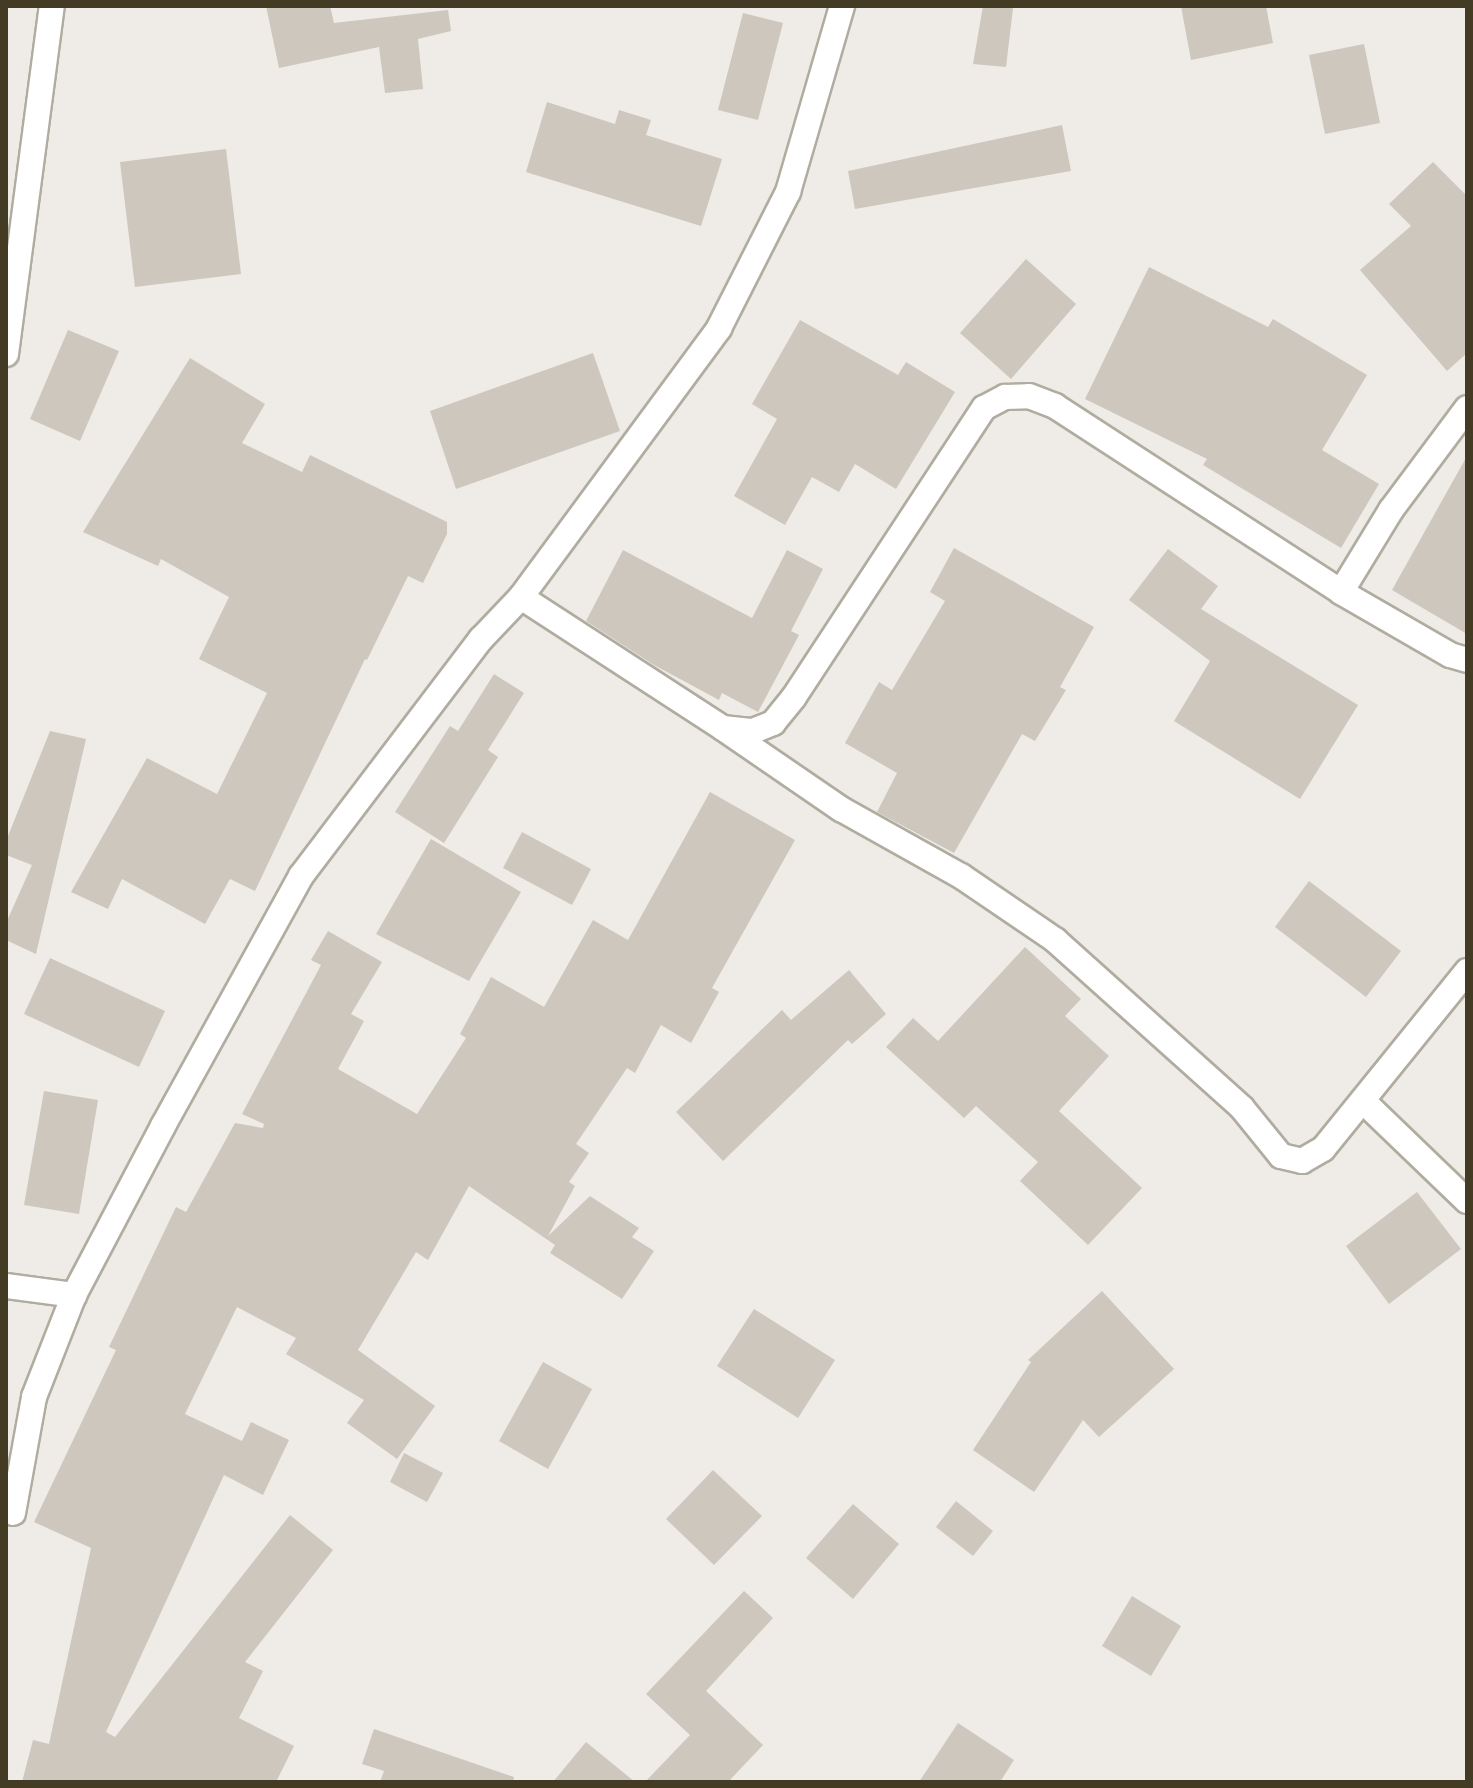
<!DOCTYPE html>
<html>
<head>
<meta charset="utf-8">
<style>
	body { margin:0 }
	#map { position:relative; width:1473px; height:1788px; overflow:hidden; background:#efebe6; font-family:"Fira Sans",sans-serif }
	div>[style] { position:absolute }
	.building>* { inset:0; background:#cdc7be }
	.roads { filter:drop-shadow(2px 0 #b1aca0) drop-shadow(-2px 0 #b1aca0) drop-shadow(0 2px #b1aca0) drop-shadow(0 -2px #b1aca0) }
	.street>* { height:24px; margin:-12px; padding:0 12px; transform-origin:12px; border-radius:12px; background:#fff }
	span { translate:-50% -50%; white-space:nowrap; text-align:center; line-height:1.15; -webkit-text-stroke:8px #fbf9f7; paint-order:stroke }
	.frame { position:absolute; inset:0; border:8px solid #433b23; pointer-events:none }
</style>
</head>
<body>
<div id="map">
	<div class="building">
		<i style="clip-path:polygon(266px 6px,330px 6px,334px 23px,448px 10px,451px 31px,418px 39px,423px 89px,385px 93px,379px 47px,279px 68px)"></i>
		<i style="clip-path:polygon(983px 6px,1013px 8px,1006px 67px,973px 64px)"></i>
		<i style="clip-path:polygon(1181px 6px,1266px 6px,1273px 43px,1191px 60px)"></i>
		<i style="clip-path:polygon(743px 13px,783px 23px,758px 120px,718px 110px)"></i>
		<i style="clip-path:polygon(1364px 44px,1380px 123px,1325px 134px,1309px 55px)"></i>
		<i style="clip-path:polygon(547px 102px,615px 124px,619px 110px,651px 120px,646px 135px,722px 159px,701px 226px,526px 172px)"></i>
		<i style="clip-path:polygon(1062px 125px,1071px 171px,855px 209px,848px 171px)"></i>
		<i style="clip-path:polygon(226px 149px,241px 274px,135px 287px,120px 162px)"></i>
		<i style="clip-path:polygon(1433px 162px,1467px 196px,1467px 353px,1447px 371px,1360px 270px,1411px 226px,1389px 204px)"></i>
		<i style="clip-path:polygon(1026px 259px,1076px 304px,1011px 379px,960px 333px)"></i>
		<i style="clip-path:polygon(1149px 267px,1268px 327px,1273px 319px,1367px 375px,1322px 450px,1379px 484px,1341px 548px,1203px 465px,1207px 459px,1085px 399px)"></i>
		<i style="clip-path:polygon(800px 320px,898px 375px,906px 362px,955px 392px,896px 489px,855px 464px,839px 492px,812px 477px,785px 525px,734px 496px,777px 419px,752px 404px)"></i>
		<i style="clip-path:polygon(68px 330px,119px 351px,80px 441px,30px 419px)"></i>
		<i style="clip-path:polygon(593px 353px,620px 431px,456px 489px,430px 411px)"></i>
		<i style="clip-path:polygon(190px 358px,265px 404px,242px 443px,302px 472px,310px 455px,447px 522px,447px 534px,423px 583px,408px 576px,367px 660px,365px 659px,255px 891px,230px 879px,205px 924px,122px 879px,108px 909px,71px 892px,147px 758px,217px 794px,267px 693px,199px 659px,229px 597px,161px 559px,158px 566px,83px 532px)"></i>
		<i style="clip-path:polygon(1467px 456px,1467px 634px,1392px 590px)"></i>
		<i style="clip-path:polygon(954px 548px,1094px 627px,1060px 687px,1066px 690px,1035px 741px,1022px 734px,954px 853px,877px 812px,897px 773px,845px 743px,879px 682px,892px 690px,945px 601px,930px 592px)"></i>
		<i style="clip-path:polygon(1168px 549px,1218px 586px,1201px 609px,1358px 705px,1300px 799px,1174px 721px,1210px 661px,1129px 600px)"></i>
		<i style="clip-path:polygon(623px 550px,752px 618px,787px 550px,823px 569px,791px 631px,799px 635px,758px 712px,722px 693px,719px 700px,654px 665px,586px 621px)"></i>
		<i style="clip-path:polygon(494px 674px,524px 693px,488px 750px,498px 757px,444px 843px,395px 812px,450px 726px,458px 731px)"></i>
		<i style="clip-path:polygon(50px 731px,86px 739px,36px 954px,6px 940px,6px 923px,32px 865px,6px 855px,6px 841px)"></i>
		<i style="clip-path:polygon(710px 792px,795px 840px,712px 988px,719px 992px,691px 1043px,661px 1025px,635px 1073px,627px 1068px,576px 1144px,589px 1153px,569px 1182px,575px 1186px,548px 1236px,590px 1196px,639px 1228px,632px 1237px,654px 1251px,622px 1299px,550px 1253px,555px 1245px,469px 1186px,428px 1260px,416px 1252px,358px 1350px,435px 1406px,397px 1459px,347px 1423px,364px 1400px,286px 1354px,296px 1338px,237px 1307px,185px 1414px,242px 1441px,251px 1422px,289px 1440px,263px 1495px,224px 1475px,106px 1732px,115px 1737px,290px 1515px,333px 1550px,245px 1662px,263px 1671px,239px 1718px,294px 1746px,276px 1782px,22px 1782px,33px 1740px,49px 1744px,91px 1548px,34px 1522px,116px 1350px,109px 1347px,176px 1207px,186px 1212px,235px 1123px,263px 1128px,264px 1124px,242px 1114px,321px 965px,311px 960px,328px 931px,382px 962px,351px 1014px,364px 1021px,338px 1069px,417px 1114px,466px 1038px,460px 1034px,491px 977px,544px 1007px,593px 920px,628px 940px)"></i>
		<i style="clip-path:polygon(522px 832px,591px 869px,572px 905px,503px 868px)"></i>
		<i style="clip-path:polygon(431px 839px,521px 892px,469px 981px,376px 934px)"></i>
		<i style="clip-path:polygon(1309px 881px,1401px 951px,1366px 997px,1275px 927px)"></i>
		<i style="clip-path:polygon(1025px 947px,1081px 999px,1065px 1016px,1109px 1056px,1059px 1111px,1142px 1188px,1088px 1245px,1020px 1181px,1038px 1162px,976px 1106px,964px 1118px,886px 1047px,913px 1018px,938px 1041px)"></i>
		<i style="clip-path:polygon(50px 958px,165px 1011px,139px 1067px,24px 1014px)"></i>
		<i style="clip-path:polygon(849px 970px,886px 1014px,852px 1044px,848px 1040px,723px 1161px,676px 1112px,782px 1010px,791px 1020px)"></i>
		<i style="clip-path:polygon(44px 1091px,98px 1100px,79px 1214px,24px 1205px)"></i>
		<i style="clip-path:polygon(1417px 1192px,1461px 1249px,1389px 1304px,1346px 1246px)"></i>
		<i style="clip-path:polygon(1102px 1291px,1174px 1369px,1099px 1437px,1083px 1420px,1034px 1492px,973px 1450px,1031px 1362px,1028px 1360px)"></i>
		<i style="clip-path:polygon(754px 1309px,835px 1360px,798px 1418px,717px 1366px)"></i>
		<i style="clip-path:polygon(543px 1362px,592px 1389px,548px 1469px,499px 1441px)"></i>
		<i style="clip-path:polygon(404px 1453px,443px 1473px,427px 1502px,390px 1482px)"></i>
		<i style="clip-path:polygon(713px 1470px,762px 1516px,714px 1565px,666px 1519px)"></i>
		<i style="clip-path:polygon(956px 1501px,993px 1531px,973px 1556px,936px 1527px)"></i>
		<i style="clip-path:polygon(853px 1504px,899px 1544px,853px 1599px,806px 1558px)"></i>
		<i style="clip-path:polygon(744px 1591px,773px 1618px,706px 1691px,763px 1745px,728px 1782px,645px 1782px,690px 1735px,646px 1694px)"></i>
		<i style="clip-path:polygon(1132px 1596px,1181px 1626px,1151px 1676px,1102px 1646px)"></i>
		<i style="clip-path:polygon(958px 1723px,1014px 1760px,1000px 1782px,919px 1782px)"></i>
		<i style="clip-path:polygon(374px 1729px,514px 1777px,513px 1782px,380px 1782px,384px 1771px,362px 1764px)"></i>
		<i style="clip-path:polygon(586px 1742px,635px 1782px,553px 1782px)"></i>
	</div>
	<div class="roads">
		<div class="street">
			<i style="left:6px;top:354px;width:351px;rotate:-82.5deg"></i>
			<i style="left:1341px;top:592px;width:96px;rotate:-58.6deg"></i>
			<i style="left:1391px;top:510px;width:127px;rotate:-53.3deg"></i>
			<i style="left:521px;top:597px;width:241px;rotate:33deg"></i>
			<i style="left:723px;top:728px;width:30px;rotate:6deg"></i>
			<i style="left:753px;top:731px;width:22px;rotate:-22deg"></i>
			<i style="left:773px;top:723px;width:33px;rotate:-51deg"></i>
			<i style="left:794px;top:697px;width:346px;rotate:-56.7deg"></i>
			<i style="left:984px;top:408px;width:24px;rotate:-28deg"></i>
			<i style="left:1005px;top:397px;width:24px;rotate:-2deg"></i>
			<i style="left:1029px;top:396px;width:28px;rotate:21deg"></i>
			<i style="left:1055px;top:406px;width:341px;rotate:33deg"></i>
			<i style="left:1341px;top:592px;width:126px;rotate:30deg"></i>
			<i style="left:1450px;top:655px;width:18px;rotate:16deg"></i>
			<i style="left:724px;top:729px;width:142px;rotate:34.4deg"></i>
			<i style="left:841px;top:809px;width:137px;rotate:29.2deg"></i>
			<i style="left:961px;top:876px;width:114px;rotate:34.2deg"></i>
			<i style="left:1055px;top:940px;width:251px;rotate:41.9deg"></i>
			<i style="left:1242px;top:1108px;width:62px;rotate:50.9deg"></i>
			<i style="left:1281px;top:1156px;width:22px;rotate:13deg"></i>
			<i style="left:1302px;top:1161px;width:24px;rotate:-30deg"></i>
			<i style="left:1323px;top:1149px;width:229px;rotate:-51deg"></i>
			<i style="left:1363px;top:1101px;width:144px;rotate:43.9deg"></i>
			<i style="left:6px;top:1286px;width:69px;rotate:7.5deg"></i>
			<i style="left:13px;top:1513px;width:118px;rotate:-79.7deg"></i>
			<i style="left:34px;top:1397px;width:110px;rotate:-68.6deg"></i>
			<i style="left:74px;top:1295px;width:191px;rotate:-62.2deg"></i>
			<i style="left:163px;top:1126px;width:286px;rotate:-61.1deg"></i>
			<i style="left:301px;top:876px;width:298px;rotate:-52.8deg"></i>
			<i style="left:481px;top:639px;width:58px;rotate:-46.4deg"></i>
			<i style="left:521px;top:597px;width:334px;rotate:-53.6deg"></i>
			<i style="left:719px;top:328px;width:153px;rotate:-63.1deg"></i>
			<i style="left:788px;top:192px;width:194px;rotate:-73.8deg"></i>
		</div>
	</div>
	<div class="frame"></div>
</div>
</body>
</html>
